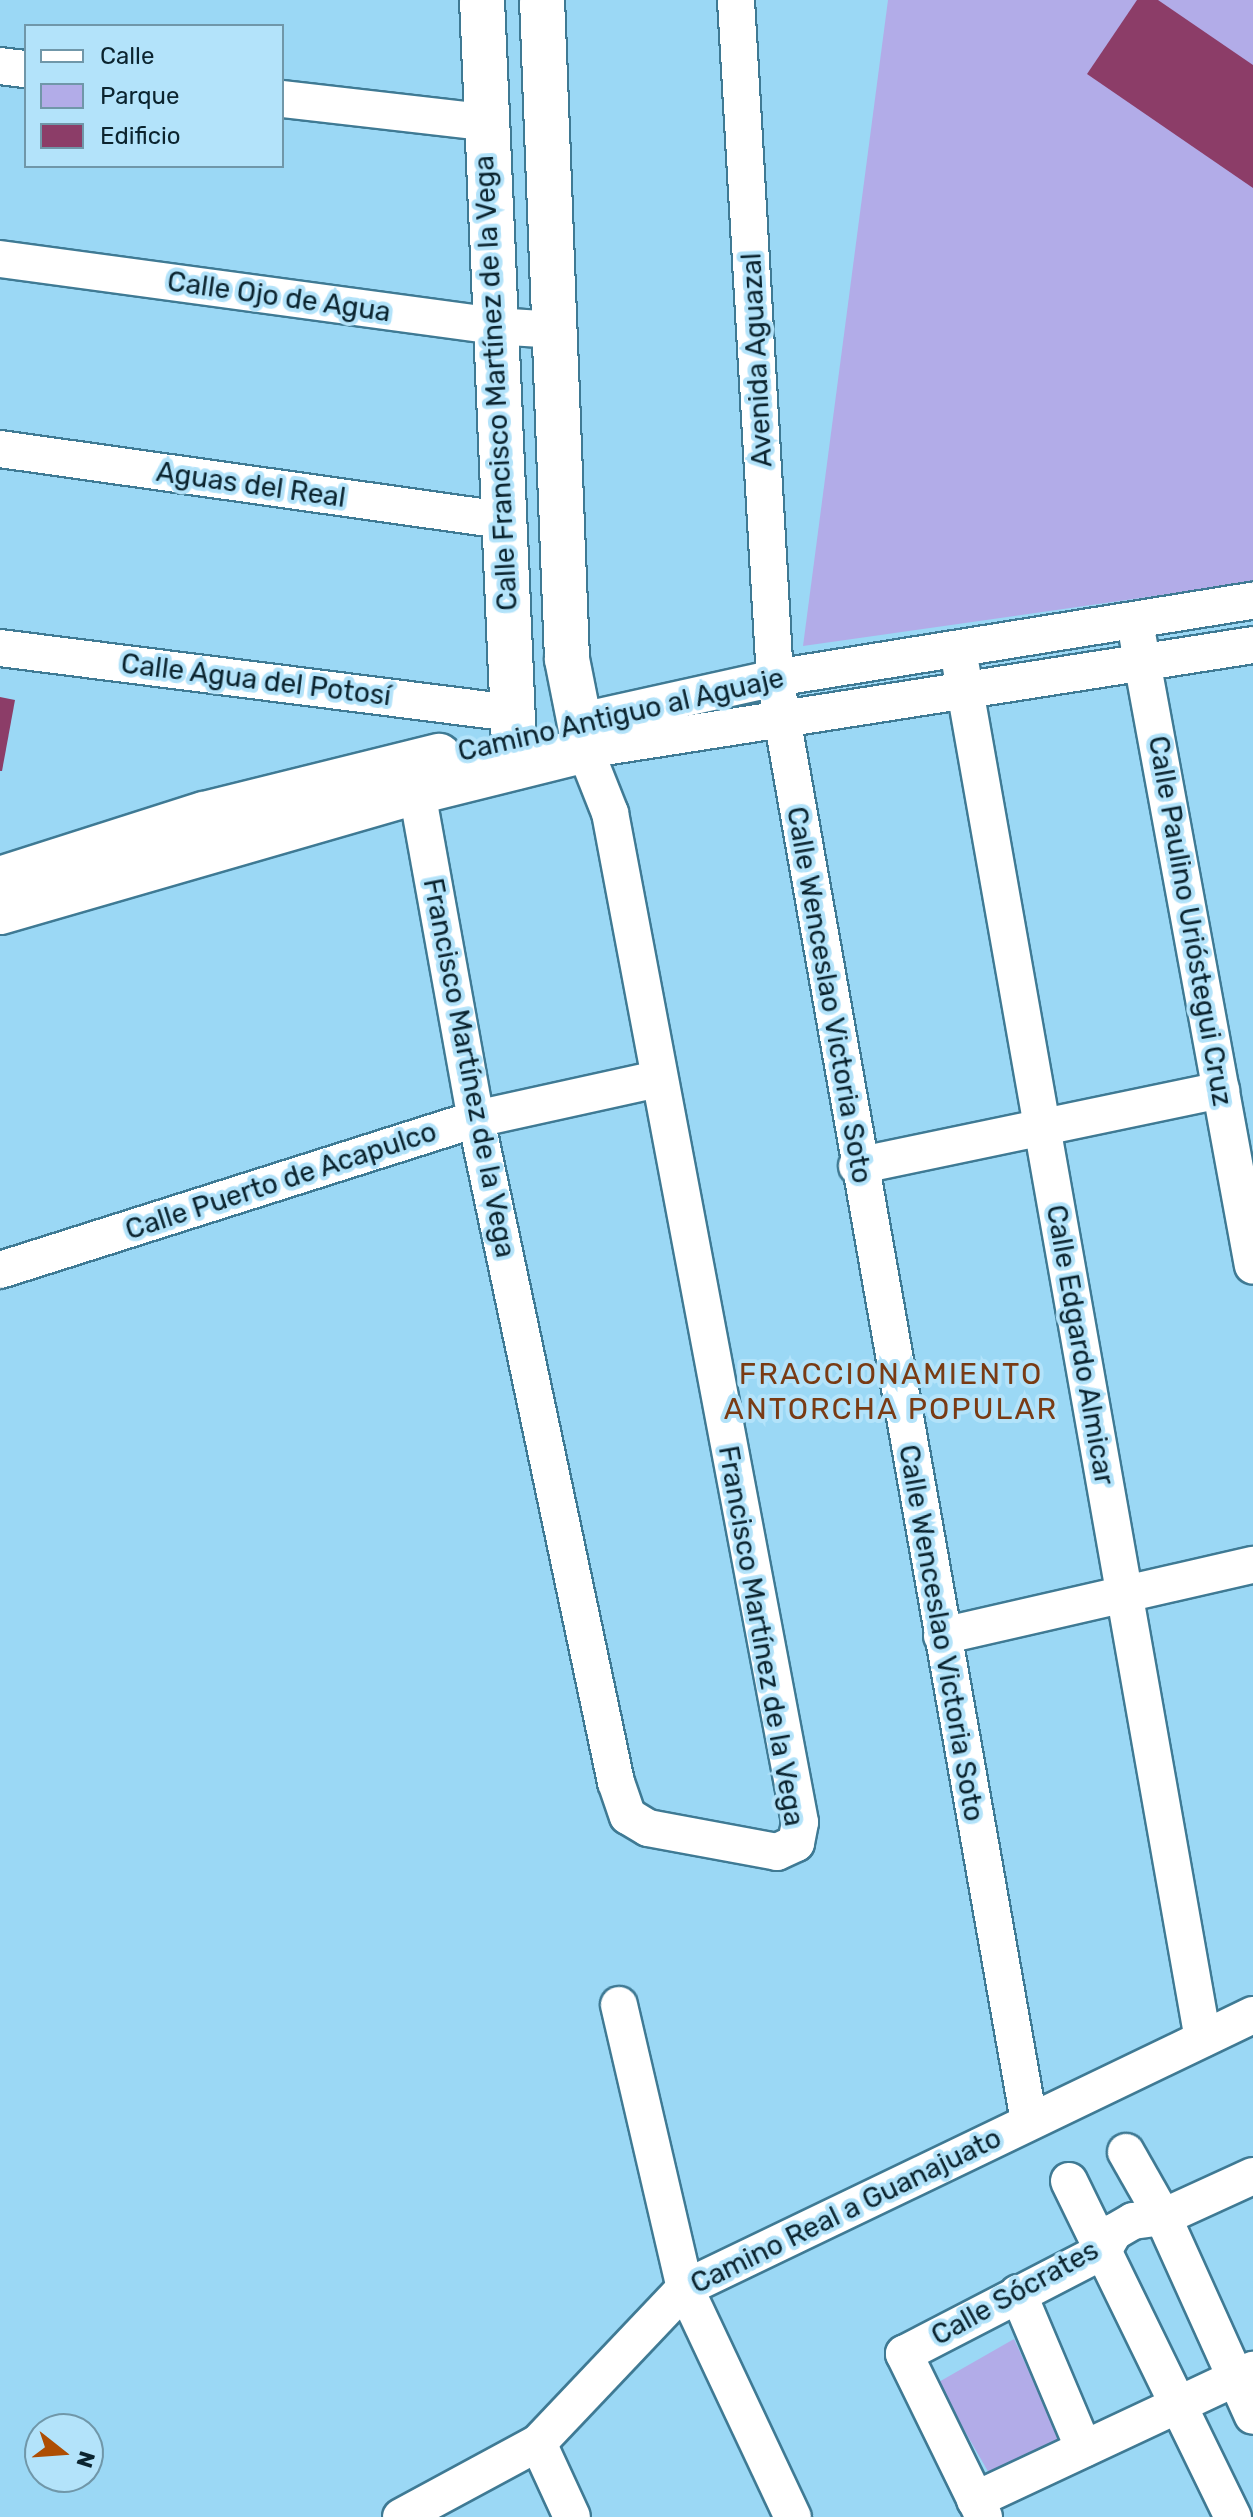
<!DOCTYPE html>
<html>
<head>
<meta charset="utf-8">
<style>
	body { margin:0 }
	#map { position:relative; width:1253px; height:2517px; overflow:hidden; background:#9bd8f5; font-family:Rubik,sans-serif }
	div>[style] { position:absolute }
	.green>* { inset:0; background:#b2ace8 }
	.building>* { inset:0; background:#8c3d68 }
	.roads { filter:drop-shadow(2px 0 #3f7a94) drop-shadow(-2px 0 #3f7a94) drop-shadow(0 2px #3f7a94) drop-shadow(0 -2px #3f7a94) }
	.minor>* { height:36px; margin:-18px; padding:0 18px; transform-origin:18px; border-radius:18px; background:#fff }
	.tertiary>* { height:44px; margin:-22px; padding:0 22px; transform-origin:22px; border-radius:22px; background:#fff }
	span { translate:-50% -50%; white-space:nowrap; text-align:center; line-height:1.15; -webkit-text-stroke:8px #b3e3fa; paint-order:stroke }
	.street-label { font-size:28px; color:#0b242f }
	.neighbourhood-label { font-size:30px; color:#793b14; letter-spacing:2px }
	.legend { position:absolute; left:24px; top:24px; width:260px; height:144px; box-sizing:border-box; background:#b3e3fa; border:2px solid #7097a9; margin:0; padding:10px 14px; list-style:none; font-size:24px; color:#0b242f }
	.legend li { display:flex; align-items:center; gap:16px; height:40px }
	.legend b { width:40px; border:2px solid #7097a9 }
	.north { position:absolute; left:24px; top:2413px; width:80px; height:80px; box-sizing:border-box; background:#b3e3fa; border:2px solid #7097a9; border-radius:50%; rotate:107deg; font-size:22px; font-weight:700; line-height:32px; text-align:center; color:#0b242f }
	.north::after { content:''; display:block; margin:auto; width:28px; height:36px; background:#ae4e03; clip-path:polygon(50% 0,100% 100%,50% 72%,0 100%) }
</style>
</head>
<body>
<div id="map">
	<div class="green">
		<i style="clip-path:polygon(888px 0,1253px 0,1253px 582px,803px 646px)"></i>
		<i style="clip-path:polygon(1014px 2339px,1065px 2450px,997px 2487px,937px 2383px)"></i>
	</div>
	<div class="building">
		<i style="clip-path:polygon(1137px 0,1158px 0,1253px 65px,1253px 188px,1087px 74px)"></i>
		<i style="clip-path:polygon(0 697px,15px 700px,2px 771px,0 771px)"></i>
	</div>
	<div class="roads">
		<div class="minor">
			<i style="left:736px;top:0;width:679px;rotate:86.71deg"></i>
			<i style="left:775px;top:678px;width:1465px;rotate:80.02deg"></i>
			<i style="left:0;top:66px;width:26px;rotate:7deg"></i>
			<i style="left:282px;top:99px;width:203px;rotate:6.5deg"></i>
			<i style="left:0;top:259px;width:498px;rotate:7.7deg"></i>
			<i style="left:493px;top:326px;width:65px;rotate:3.5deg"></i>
			<i style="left:0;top:449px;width:507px;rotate:8.05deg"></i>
			<i style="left:1138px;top:639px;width:637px;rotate:79.61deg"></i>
			<i style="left:0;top:648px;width:516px;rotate:7.24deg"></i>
			<i style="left:958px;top:650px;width:1410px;rotate:80deg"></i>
			<i style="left:577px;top:722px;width:203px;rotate:-12.5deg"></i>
			<i style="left:775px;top:678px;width:484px;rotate:-9.2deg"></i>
			<i style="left:417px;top:792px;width:332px;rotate:79.8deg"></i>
			<i style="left:476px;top:1119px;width:678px;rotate:78.08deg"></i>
			<i style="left:616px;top:1782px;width:36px;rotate:71deg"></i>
			<i style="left:628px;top:1816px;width:23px;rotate:31deg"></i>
			<i style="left:648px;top:1828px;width:131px;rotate:10.5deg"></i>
			<i style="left:777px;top:1852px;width:21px;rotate:-25deg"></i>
			<i style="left:796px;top:1843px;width:21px;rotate:-79deg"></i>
			<i style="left:800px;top:1822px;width:1027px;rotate:-100.66deg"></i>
			<i style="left:610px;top:813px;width:68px;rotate:-111.6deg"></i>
			<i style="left:585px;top:750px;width:676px;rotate:-8.93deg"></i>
			<i style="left:857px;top:1166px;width:372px;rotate:-11.8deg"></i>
			<i style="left:0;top:1270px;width:499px;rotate:-17.6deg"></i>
			<i style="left:476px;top:1119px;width:186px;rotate:-12.4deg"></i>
			<i style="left:942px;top:1636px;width:319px;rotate:-12.9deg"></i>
			<i style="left:619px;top:2005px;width:291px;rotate:76.9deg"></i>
			<i style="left:685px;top:2288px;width:253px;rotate:64.8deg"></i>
			<i style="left:1126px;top:2152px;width:75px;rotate:60.4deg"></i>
			<i style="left:1163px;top:2217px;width:218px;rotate:65.7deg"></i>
			<i style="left:1069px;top:2181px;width:374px;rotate:64deg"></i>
			<i style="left:1018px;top:2293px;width:169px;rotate:67.1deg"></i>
			<i style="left:538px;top:2443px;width:81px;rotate:65.3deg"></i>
			<i style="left:975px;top:2500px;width:307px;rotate:-25.1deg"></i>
			<i style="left:401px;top:2517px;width:156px;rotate:-28.4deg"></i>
			<i style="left:538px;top:2443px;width:214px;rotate:-46.5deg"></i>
			<i style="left:685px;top:2288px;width:630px;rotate:-25.67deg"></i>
			<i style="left:984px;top:2517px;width:182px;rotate:-116.1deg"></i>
			<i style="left:904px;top:2354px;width:224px;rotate:-27.4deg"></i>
			<i style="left:1103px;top:2251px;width:22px;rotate:-60deg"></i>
			<i style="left:1114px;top:2232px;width:22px;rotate:-30deg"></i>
			<i style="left:1133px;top:2221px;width:30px;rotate:-8deg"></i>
			<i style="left:1163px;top:2217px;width:99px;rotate:-24.5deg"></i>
		</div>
		<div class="tertiary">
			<i style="left:482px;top:0;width:768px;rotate:87.54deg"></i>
			<i style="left:0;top:879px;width:214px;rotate:-17.7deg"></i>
			<i style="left:204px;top:814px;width:242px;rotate:-13.9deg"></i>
			<i style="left:0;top:912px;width:434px;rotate:-16.1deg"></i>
			<i style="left:417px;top:792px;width:173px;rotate:-14deg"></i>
			<i style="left:585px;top:750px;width:93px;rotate:-101.2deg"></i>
			<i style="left:567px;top:659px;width:659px;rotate:-92.17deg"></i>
		</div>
	</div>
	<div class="street-label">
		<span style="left:279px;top:297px;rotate:8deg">Calle Ojo de Agua</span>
		<span style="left:757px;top:360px;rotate:-93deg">Avenida Aguazal</span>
		<span style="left:496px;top:383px;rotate:-93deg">Calle Francisco Martínez de la Vega</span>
		<span style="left:251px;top:485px;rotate:8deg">Aguas del Real</span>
		<span style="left:256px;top:680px;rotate:7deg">Calle Agua del Potosí</span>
		<span style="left:621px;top:715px;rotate:-13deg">Camino Antiguo al Aguaje</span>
		<span style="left:1190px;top:921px;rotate:80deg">Calle Paulino Urióstegui Cruz</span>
		<span style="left:829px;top:995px;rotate:80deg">Calle Wenceslao Victoria Soto</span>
		<span style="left:469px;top:1068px;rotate:79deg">Francisco Martínez de la Vega</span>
		<span style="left:281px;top:1181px;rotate:-18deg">Calle Puerto de Acapulco</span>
		<span style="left:1080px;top:1345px;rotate:80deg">Calle Edgardo Almicar</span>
		<span style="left:941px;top:1633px;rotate:80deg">Calle Wenceslao Victoria Soto</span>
		<span style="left:761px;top:1636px;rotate:80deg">Francisco Martínez de la Vega</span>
		<span style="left:846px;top:2211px;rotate:-26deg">Camino Real a Guanajuato</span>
		<span style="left:1015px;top:2293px;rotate:-29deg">Calle Sócrates</span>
	</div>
	<div class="neighbourhood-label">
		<span style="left:891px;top:1391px">FRACCIONAMIENTO<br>ANTORCHA POPULAR</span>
	</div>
	<ul class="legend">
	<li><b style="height:10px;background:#fff"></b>Calle</li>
	<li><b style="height:22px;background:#b2ace8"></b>Parque</li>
	<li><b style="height:22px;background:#8c3d68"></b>Edificio</li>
	</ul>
	<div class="north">N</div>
</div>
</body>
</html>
